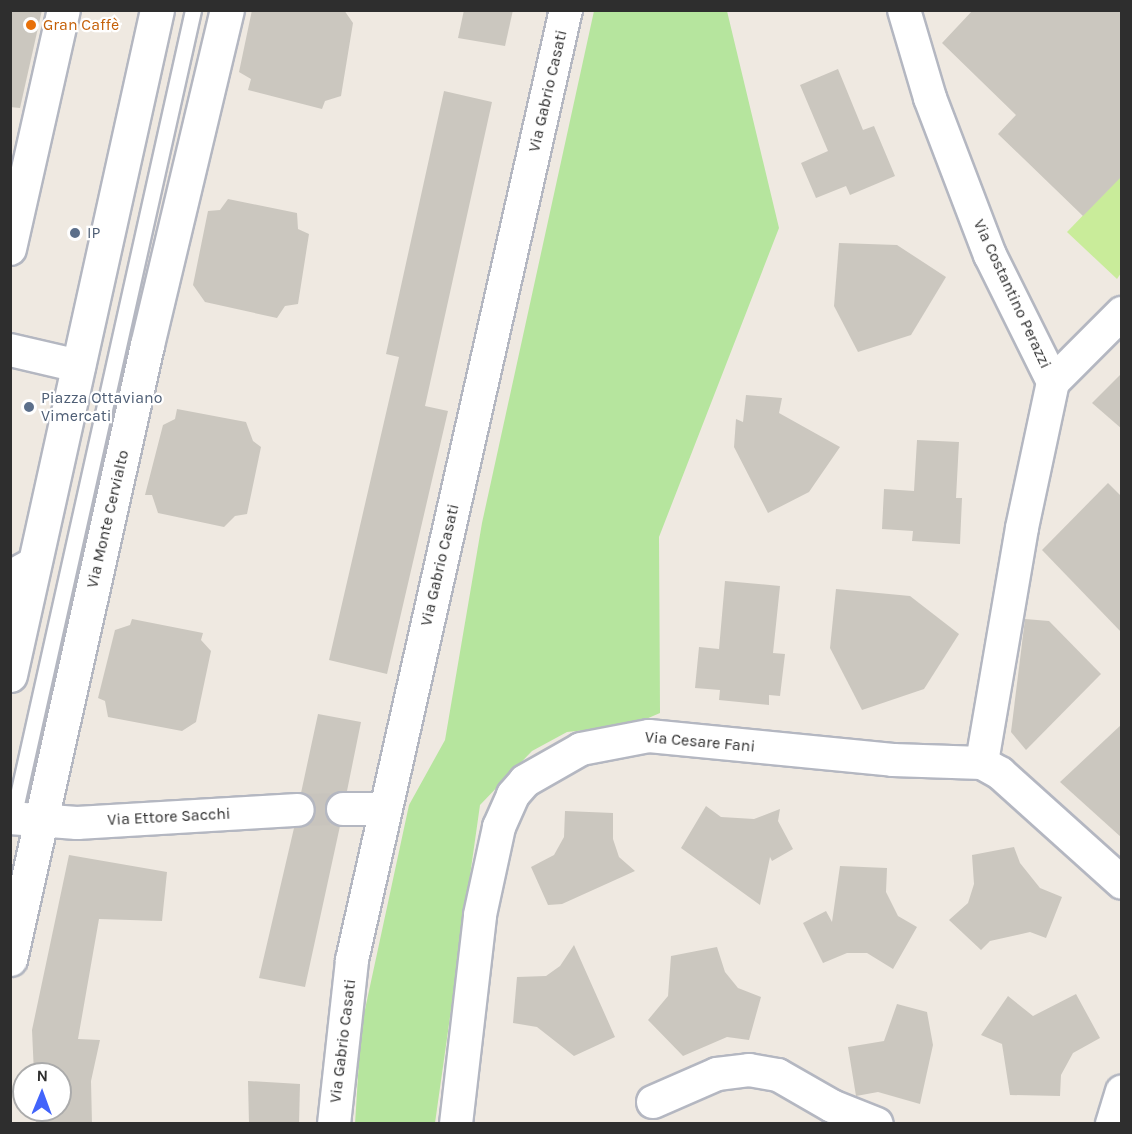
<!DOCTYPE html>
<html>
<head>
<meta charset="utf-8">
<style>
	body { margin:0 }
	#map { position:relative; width:1132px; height:1134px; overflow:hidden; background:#efe9e1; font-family:Karla,sans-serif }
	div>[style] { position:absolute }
	.green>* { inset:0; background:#b6e59e }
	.pitch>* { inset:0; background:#c9ec9a }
	.building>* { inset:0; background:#cbc7bf }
	.minor-tunnel>* { height:32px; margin-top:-16px; transform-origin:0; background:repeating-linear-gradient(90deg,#c8c4bd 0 32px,transparent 0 48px) }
	.roads { filter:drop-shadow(2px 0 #b4b7c1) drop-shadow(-2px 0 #b4b7c1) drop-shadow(0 2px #b4b7c1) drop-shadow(0 -2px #b4b7c1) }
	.service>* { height:15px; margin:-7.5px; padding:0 7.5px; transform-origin:7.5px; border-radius:7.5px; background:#fff }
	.minor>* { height:32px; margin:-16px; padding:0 16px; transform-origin:16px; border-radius:16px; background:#fff }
	.tertiary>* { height:33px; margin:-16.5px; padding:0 16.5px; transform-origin:16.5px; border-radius:16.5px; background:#fff }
	.dots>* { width:16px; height:16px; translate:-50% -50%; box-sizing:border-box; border:3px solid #fff; border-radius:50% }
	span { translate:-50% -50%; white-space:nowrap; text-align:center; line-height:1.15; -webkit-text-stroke:4.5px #fff; paint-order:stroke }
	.food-label { font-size:16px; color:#c56008 }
	.left { translate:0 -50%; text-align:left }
	.street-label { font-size:16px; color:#2e2e2e }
	.service-label { font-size:16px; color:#4e5e75 }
	.frame { position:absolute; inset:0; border:12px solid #2e2e2e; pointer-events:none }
	.north { position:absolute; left:12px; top:1062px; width:60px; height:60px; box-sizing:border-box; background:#fff; border:2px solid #ababab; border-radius:50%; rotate:1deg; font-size:16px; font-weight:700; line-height:24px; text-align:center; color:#2e2e2e }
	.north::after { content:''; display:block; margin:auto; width:21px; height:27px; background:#4264fb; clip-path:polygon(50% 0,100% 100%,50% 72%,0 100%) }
</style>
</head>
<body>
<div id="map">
	<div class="green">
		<i style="clip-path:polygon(594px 11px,727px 11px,779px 228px,659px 537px,660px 713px,632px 725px,567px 732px,532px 751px,480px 805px,435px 1123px,355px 1124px,361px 1028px,409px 805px,445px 740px,482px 523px)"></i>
	</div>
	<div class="pitch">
		<i style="clip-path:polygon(1121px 176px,1121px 273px,1117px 279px,1067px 232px)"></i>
	</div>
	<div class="building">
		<i style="clip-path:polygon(10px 10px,42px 10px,20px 108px,10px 107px)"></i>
		<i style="clip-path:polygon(252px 10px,344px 10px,353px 23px,341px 96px,325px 101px,322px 109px,248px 90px,251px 79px,239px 72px)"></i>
		<i style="clip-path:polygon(464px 10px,513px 10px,505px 46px,458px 38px)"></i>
		<i style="clip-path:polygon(973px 10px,1122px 10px,1122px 176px,1083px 216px,998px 134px,1016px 115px,942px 43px)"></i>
		<i style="clip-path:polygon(838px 69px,863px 130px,874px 126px,895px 176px,850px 195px,846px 186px,816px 198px,801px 163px,828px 151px,800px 85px)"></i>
		<i style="clip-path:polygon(444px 91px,492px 102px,425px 406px,448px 411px,387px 674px,329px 660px,399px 357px,386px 354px)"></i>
		<i style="clip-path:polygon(228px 199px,297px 213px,298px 229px,309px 234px,298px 304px,285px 306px,277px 318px,205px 302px,193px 285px,208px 211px,220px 210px)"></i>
		<i style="clip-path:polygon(839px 243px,897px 245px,946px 277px,911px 335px,858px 352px,834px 306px)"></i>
		<i style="clip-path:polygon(1122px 373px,1122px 429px,1092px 403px)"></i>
		<i style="clip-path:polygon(746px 395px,782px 398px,779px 413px,840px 447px,809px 492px,768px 513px,734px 447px,736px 419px,743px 422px)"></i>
		<i style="clip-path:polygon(177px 409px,246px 422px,253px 441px,261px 447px,247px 514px,235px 516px,224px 527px,158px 513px,152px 495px,145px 495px,163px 425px,175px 419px)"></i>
		<i style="clip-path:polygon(917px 440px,959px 442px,956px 498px,962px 498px,960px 544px,912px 541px,913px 531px,882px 529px,884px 489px,914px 491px)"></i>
		<i style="clip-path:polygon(1108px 483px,1122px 497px,1122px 633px,1042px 550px)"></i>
		<i style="clip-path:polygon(725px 581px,780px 586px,773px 653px,785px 654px,780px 696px,769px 695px,769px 705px,719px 700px,720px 690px,695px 688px,699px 647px,719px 649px)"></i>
		<i style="clip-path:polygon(836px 589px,910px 596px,959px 634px,924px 689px,862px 710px,830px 648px)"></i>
		<i style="clip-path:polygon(132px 619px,203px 633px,201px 640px,211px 651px,196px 722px,182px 731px,108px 717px,105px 701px,98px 698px,115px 630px,130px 625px)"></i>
		<i style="clip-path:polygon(1025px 619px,1049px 621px,1101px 674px,1026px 750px,1011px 732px)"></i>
		<i style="clip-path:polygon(318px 714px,361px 722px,347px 791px,334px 794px,325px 808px,328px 818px,340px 826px,305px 987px,259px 978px,294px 828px,307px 825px,314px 818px,313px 801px,301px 793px)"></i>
		<i style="clip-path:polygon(1122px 724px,1122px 838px,1060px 782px)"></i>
		<i style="clip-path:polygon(706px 806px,721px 817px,754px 819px,780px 809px,778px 821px,793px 849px,772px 861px,770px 857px,760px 905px,681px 848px)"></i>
		<i style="clip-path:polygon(565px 811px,613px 813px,613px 839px,619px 857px,635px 871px,562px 904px,548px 905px,531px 867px,554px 855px,564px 837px)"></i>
		<i style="clip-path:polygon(1014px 847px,1020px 863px,1040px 888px,1062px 897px,1046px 938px,1030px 932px,990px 941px,981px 950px,949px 920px,968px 903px,974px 884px,972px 855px)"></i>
		<i style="clip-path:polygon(69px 855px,167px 872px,162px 921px,99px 919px,78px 1039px,100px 1040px,91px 1081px,92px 1124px,36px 1124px,36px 1110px,60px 1110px,60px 1074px,34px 1074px,32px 1030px)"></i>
		<i style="clip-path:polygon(840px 866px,887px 868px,886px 892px,898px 916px,917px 927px,893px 969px,867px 953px,847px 953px,823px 963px,803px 923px,826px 911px,832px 922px)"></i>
		<i style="clip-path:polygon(574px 945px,615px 1037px,574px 1056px,537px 1027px,513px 1023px,517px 977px,546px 976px,560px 966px)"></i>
		<i style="clip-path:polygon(717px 947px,725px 972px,738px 988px,761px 997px,749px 1040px,727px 1037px,683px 1056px,648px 1020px,668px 996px,671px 956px)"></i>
		<i style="clip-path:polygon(1076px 994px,1100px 1038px,1073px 1053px,1061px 1075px,1060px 1096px,1010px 1095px,1002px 1044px,981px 1035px,1008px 996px,1033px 1016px)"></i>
		<i style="clip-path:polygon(897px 1004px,927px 1012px,933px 1045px,920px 1104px,878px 1092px,856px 1096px,848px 1047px,884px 1041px)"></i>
		<i style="clip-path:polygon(248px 1081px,300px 1084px,299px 1124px,249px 1124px)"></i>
	</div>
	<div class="minor-tunnel">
		<i style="left:298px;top:810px;width:45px;rotate:-1.3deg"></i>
	</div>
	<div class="roads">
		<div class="service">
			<i style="left:12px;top:822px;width:832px;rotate:-77.43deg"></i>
		</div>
		<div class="minor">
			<i style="left:904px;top:10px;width:92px;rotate:73.5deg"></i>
			<i style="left:930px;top:98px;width:168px;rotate:69.1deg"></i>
			<i style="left:990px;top:255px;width:142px;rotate:63.6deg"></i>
			<i style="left:1053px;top:382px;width:149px;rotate:102deg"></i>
			<i style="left:1022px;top:528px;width:238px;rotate:99.7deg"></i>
			<i style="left:10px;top:249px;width:245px;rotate:-77.3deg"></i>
			<i style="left:10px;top:350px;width:71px;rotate:13.1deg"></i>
			<i style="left:1053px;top:382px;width:98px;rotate:-45deg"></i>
			<i style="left:10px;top:577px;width:29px;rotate:-29deg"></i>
			<i style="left:343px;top:809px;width:42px"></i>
			<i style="left:10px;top:818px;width:67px;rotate:4.3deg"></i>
			<i style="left:77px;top:823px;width:221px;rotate:-3.4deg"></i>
			<i style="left:653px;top:1102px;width:70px;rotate:-23.6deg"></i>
			<i style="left:717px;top:1074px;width:32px;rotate:-7deg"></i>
			<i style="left:749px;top:1070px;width:29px;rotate:10deg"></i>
			<i style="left:778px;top:1075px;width:62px;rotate:29.9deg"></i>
			<i style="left:832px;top:1106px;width:48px;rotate:21.8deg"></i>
			<i style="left:334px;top:1124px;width:165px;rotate:-83.7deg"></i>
			<i style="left:352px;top:960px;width:974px;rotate:-77.31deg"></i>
			<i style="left:456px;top:1124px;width:210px;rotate:-83.4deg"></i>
			<i style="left:480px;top:915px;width:90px;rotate:-77.8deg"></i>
			<i style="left:499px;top:827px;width:35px;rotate:-66deg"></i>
			<i style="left:513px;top:795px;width:18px;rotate:-49deg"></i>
			<i style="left:525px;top:781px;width:64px;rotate:-29.7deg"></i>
			<i style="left:581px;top:749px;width:69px;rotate:-10.8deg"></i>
			<i style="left:649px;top:736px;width:245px;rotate:5.6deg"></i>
			<i style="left:893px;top:760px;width:89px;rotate:1.9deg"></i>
			<i style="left:982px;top:763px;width:21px;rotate:29deg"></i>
			<i style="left:1000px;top:773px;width:164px;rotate:42deg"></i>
			<i style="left:1112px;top:1124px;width:34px;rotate:-73deg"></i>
		</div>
		<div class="tertiary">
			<i style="left:10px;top:675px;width:681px;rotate:-77.54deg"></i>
			<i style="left:10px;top:959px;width:629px;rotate:-77.42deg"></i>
			<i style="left:147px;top:345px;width:344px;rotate:-76.6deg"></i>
		</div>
	</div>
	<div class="dots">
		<i style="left:31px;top:25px;background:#e8710a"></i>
		<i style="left:75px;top:233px;background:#5c6f8a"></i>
		<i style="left:29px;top:407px;background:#5c6f8a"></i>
	</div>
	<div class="food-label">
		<span class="left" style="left:43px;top:25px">Gran Caffè</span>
	</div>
	<div class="street-label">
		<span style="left:548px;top:91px;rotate:-77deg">Via Gabrio Casati</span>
		<span style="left:1012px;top:294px;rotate:65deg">Via Costantino Perazzi</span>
		<span style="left:108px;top:519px;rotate:-77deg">Via Monte Cervialto</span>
		<span style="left:440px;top:565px;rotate:-77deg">Via Gabrio Casati</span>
		<span style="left:700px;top:742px;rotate:5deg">Via Cesare Fani</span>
		<span style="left:169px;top:817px;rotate:-3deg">Via Ettore Sacchi</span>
		<span style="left:343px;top:1041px;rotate:-83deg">Via Gabrio Casati</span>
	</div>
	<div class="service-label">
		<span class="left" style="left:87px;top:233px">IP</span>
		<span class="left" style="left:41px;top:407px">Piazza Ottaviano<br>Vimercati</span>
	</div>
	<div class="frame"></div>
	<div class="north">N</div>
</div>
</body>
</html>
